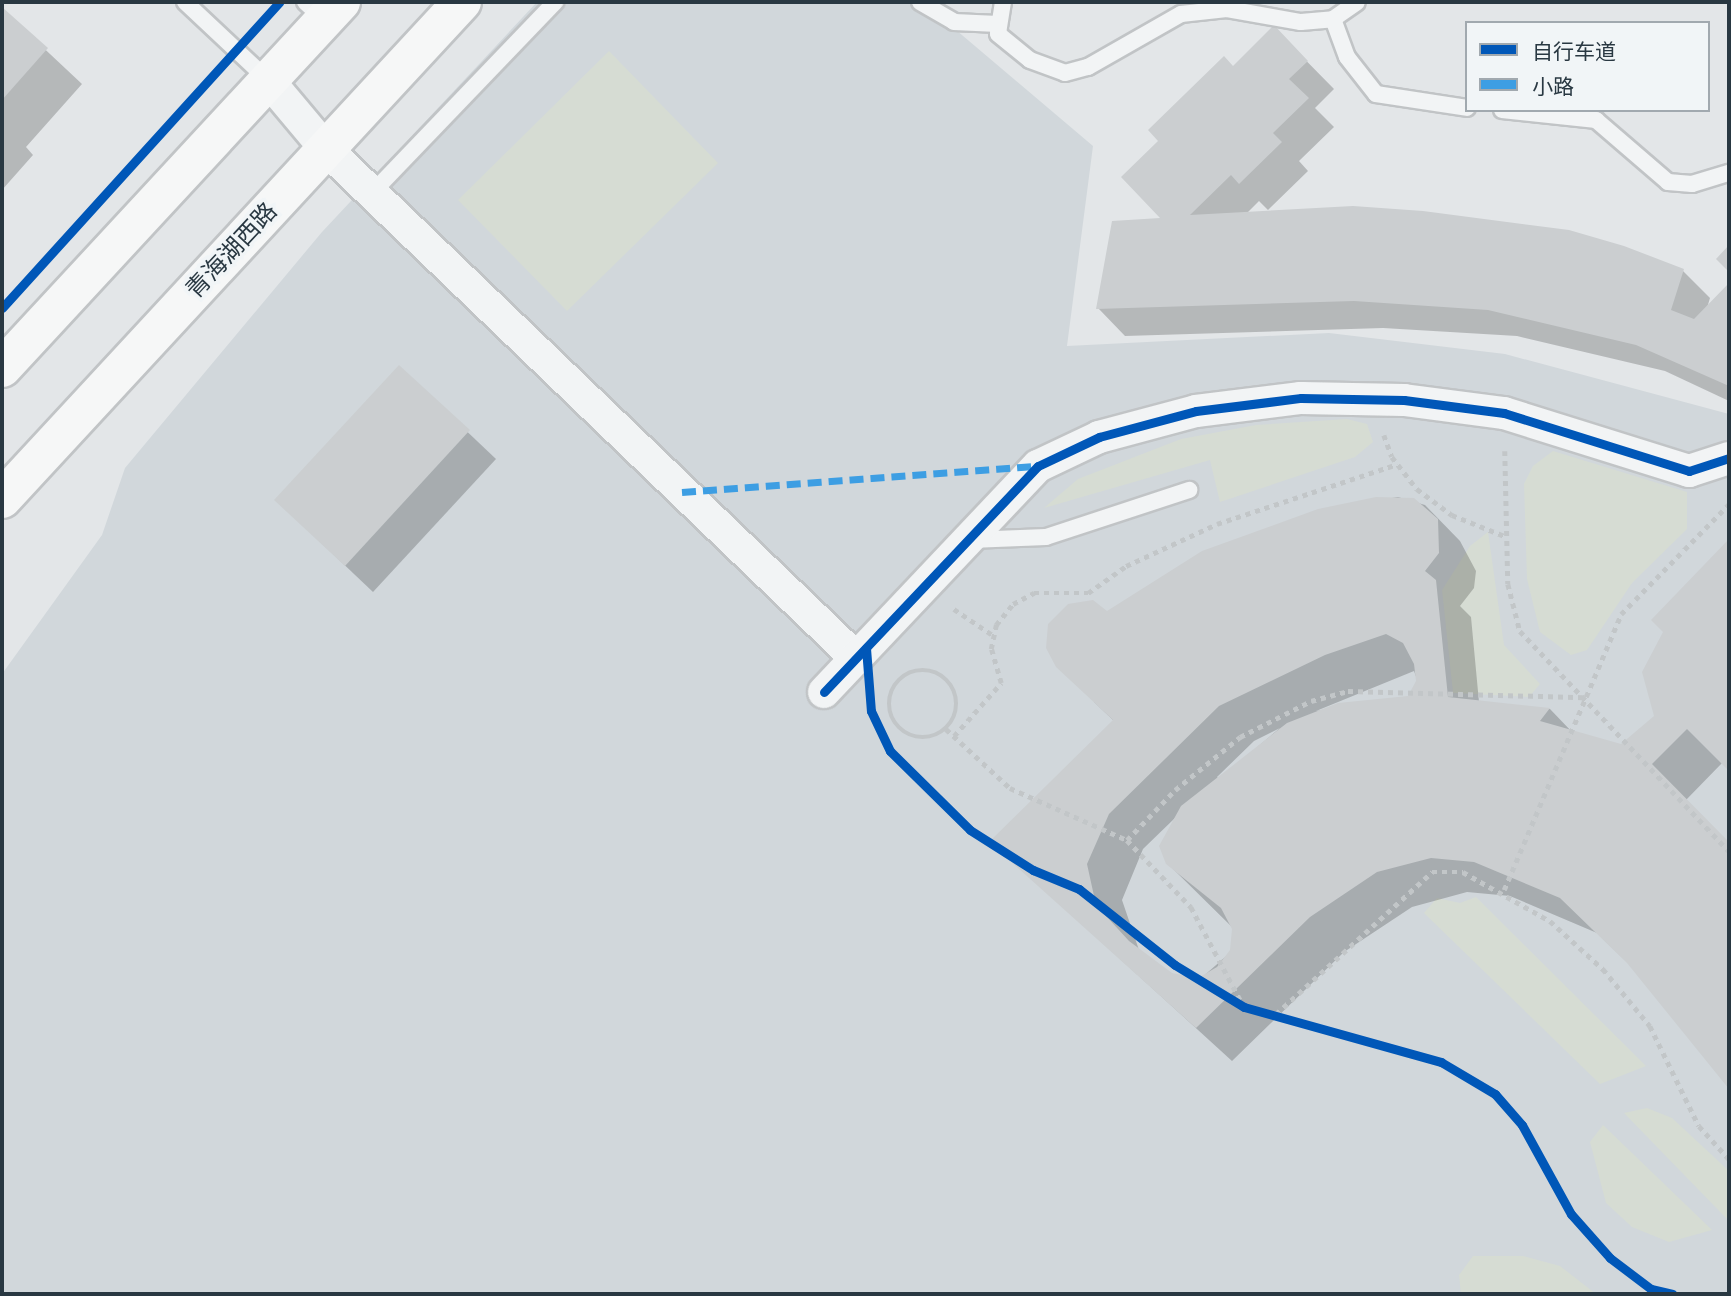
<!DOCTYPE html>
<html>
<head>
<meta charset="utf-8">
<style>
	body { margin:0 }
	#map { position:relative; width:1731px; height:1296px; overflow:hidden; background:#e3e6e8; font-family:"Fira Sans Condensed","Noto Sans SC",sans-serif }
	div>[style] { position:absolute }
	.built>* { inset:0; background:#d1d7db }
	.green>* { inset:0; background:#d6dcd3 }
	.shadow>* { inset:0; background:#0003 }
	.building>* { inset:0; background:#cbced0 }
	.path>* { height:4.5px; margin-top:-2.25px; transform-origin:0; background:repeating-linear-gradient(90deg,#c2c6c8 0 5px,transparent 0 10px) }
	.path>.ring { margin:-2.25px; padding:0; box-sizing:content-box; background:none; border:4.5px solid #c2c6c8; border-radius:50% }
	.roads { filter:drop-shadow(2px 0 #c1c4c6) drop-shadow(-2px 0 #c1c4c6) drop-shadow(0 2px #c1c4c6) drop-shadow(0 -2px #c1c4c6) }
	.service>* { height:16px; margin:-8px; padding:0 8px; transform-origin:8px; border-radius:8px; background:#f2f4f5 }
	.minor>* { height:32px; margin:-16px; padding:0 16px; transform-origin:16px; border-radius:16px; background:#f2f4f5 }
	.primary>* { height:38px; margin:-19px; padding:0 19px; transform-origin:19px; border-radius:19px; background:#f6f7f7 }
	.quiet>* { height:7px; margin-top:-3.5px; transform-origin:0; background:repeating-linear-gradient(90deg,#3d9ee3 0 14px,transparent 0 21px) }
	.cycleway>* { height:9px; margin:-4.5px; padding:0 4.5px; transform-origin:4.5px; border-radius:4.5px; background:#0057b8 }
	span { translate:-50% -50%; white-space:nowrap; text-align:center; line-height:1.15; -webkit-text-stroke:7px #f1f5f7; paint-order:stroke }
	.street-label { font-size:24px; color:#293842 }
	.frame { position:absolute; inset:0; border:4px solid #293842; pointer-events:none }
	.legend { position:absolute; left:1465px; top:21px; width:245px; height:91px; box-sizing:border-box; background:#f1f5f7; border:2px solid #a1a9af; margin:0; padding:9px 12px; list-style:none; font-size:21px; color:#293842 }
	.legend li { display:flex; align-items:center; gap:14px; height:35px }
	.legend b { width:35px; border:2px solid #a1a9af }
</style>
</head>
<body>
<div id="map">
	<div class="built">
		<i style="clip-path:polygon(537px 2px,923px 2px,1093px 146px,1067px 346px,1329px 333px,1505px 354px,1729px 414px,1729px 1294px,2px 1294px,2px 674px,102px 535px,125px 468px,322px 232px)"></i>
	</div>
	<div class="green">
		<i style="clip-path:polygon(609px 51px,718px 163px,567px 311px,458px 200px)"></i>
		<i style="clip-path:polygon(1347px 419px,1367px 424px,1373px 442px,1355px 457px,1220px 502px,1210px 460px,1044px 508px,1078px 479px,1181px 439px,1256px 425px)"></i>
		<i style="clip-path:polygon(1553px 451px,1687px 492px,1687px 529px,1632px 583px,1587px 650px,1571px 655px,1540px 632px,1527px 579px,1524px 484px,1533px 466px)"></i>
		<i style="clip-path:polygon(1488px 532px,1504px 645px,1540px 684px,1529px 697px,1453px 693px,1442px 590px,1470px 546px)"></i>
		<i style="clip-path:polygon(1476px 897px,1646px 1066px,1600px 1084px,1424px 913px,1437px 898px,1460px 903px)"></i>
		<i style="clip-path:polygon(1647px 1108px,1672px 1118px,1729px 1171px,1729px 1221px,1624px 1113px)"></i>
		<i style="clip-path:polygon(1603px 1125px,1712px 1230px,1669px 1242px,1632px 1227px,1606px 1203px,1590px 1142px)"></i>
		<i style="clip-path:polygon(1473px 1256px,1523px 1256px,1560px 1266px,1596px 1294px,1461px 1294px,1459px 1275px)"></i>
	</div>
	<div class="shadow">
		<i style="clip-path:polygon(2px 9px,82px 84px,26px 147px,33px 155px,2px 190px)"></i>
		<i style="clip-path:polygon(1274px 28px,1334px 89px,1315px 108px,1334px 127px,1299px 161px,1308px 171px,1268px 210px,1259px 201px,1246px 214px,1683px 271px,1710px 298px,1707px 308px,1729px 286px,1729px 401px,1665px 371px,1517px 336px,1383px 328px,1125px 336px,1098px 308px,1164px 219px,1232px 68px)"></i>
		<i style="clip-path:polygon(399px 367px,496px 459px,373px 592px,276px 500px)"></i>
		<i style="clip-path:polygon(evenodd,1398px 497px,1425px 505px,1460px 541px,1476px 571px,1474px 588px,1460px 606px,1471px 617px,1479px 702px,1550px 709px,1573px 733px,1621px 746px,1656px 716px,1665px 631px,1654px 620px,1729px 542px,1729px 769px,1723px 762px,1686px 800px,1729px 844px,1729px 1088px,1634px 969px,1597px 933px,1510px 896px,1467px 892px,1412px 907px,1344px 952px,1232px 1061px,992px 842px,1114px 721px,1094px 702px,1107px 613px,1319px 510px,1398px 497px,1414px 671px,1418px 682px,1409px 698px,1316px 711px,1414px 671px,1398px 497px,1280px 728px,1219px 779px,1217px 777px,1254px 741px,1280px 728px,1398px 497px,1176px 817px,1167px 863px,1234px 929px,1232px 951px,1199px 980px,1172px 974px,1139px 950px,1122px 900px,1143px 849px,1176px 817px)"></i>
	</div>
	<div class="building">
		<i style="clip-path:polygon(2px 7px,48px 48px,2px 100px)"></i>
		<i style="clip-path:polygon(1274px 25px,1308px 61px,1289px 79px,1309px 98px,1273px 133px,1282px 142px,1239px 184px,1231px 175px,1190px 215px,1353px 206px,1423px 211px,1569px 230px,1624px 246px,1684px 269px,1671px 310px,1694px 319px,1729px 283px,1729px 386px,1636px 345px,1488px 310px,1354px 301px,1096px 309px,1112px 221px,1160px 218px,1121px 177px,1158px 141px,1148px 130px,1224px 56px,1233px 66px)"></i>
		<i style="clip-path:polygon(1729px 245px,1729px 272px,1716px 259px)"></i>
		<i style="clip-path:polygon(399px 365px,470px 430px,345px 566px,274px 500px)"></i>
		<i style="clip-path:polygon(evenodd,1376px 497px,1414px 498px,1438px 519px,1439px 553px,1425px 571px,1436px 580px,1448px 697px,1550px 708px,1540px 721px,1621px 744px,1654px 716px,1642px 672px,1663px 632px,1651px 620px,1729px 539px,1729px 771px,1687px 729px,1652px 764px,1729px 842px,1729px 1089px,1627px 963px,1560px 898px,1474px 862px,1431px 858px,1377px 872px,1310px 917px,1196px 1028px,989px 842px,1113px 720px,1056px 667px,1046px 648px,1048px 624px,1068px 604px,1093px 600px,1107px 611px,1202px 551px,1318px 509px,1376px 497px,1386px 634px,1403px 643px,1414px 664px,1416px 681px,1408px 696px,1338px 703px,1287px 723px,1181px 806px,1159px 846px,1166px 864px,1221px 908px,1232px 929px,1230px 950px,1217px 967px,1198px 978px,1172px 973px,1129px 941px,1096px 905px,1087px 864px,1109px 814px,1219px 706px,1325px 655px,1386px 634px)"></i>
	</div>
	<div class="path">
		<i style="left:1384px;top:435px;width:23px;rotate:70deg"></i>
		<i style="left:1392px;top:457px;width:41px;rotate:52deg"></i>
		<i style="left:1417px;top:489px;width:44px;rotate:36.6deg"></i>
		<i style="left:1452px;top:515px;width:59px;rotate:21.8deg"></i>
		<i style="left:1505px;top:451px;width:133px;rotate:88.7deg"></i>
		<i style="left:1508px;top:584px;width:49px;rotate:75.7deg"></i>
		<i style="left:1520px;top:631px;width:303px;rotate:46.5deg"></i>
		<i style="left:954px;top:609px;width:48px;rotate:34deg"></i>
		<i class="ring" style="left:889px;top:670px;width:63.5px;height:63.5px"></i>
		<i style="left:946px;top:729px;width:87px;rotate:42.7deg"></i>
		<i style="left:1010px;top:788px;width:128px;rotate:24deg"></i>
		<i style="left:1127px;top:840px;width:93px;rotate:46.3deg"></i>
		<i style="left:1191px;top:907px;width:113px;rotate:62.1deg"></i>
		<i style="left:954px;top:736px;width:71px;rotate:-48.4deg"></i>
		<i style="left:1001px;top:683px;width:35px;rotate:-106deg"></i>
		<i style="left:991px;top:649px;width:25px;rotate:-78deg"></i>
		<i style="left:996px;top:625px;width:27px;rotate:-51deg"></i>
		<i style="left:1013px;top:604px;width:24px;rotate:-28deg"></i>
		<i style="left:1034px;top:593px;width:54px"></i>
		<i style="left:1088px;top:593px;width:47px;rotate:-35.4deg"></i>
		<i style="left:1126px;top:566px;width:100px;rotate:-24.8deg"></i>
		<i style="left:1217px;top:524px;width:190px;rotate:-18.4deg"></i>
		<i style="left:1127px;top:840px;width:69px;rotate:-46.2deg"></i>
		<i style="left:1175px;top:790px;width:84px;rotate:-39.2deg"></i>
		<i style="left:1240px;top:737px;width:80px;rotate:-26.9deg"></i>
		<i style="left:1311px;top:701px;width:38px;rotate:-15deg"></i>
		<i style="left:1348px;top:691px;width:235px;rotate:1.5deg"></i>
		<i style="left:1504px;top:890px;width:300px;rotate:-67deg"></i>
		<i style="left:1621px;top:614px;width:154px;rotate:-45.5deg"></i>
		<i style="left:1276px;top:1014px;width:211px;rotate:-42.3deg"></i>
		<i style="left:1432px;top:872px;width:31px"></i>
		<i style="left:1463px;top:872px;width:100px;rotate:29.4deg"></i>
		<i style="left:1550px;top:921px;width:72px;rotate:42.2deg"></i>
		<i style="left:1603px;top:969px;width:74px;rotate:50.5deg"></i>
		<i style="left:1650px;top:1026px;width:111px;rotate:63.9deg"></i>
		<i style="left:1699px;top:1126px;width:45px;rotate:47.7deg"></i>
	</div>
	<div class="roads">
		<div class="service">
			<i style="left:185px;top:2px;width:114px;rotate:43.2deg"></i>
			<i style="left:305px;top:2px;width:26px;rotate:43deg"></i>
			<i style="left:920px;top:2px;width:39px;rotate:30deg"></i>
			<i style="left:954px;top:22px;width:44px;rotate:2.6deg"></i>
			<i style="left:1003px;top:2px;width:32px;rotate:99deg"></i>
			<i style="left:998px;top:34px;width:41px;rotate:39.1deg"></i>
			<i style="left:1030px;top:60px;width:37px;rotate:20deg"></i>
			<i style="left:1065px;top:73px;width:24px;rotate:-15deg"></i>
			<i style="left:1088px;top:67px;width:107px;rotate:-29.7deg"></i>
			<i style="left:1181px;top:14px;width:46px;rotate:-6.2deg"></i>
			<i style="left:1227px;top:9px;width:75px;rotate:10deg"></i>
			<i style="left:1301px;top:22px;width:32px;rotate:-5deg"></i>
			<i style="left:1333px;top:19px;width:29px;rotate:-35deg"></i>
			<i style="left:1333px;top:19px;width:40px;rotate:69.8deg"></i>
			<i style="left:1347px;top:57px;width:47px;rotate:51.9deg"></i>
			<i style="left:1376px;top:94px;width:92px;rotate:8.7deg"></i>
			<i style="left:1502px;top:110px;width:95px;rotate:6.1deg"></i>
			<i style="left:1596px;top:120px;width:95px;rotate:40.7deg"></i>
			<i style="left:1668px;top:182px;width:24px;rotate:5deg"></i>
			<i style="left:1692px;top:184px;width:39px;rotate:-17deg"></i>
			<i style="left:372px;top:193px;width:265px;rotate:-46.2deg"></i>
			<i style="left:970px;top:540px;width:76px;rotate:-2.3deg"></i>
			<i style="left:1046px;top:537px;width:151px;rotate:-18.2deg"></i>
		</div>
		<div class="minor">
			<i style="left:268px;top:80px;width:90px;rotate:50deg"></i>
			<i style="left:326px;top:149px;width:735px;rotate:43.84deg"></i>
			<i style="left:824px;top:692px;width:311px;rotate:-46.6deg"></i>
			<i style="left:1038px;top:466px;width:68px;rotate:-25.4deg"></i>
			<i style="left:1099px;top:437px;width:100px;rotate:-15deg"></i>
			<i style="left:1196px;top:411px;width:106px;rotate:-7.1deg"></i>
			<i style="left:1301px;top:398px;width:103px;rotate:1.1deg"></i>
			<i style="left:1404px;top:400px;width:101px;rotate:7.4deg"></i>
			<i style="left:1504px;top:413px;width:194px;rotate:17.4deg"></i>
			<i style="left:1689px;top:471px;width:42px;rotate:-18deg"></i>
		</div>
		<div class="primary">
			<i style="left:2px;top:368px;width:499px;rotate:-47.2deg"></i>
			<i style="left:2px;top:499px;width:677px;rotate:-47.21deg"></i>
		</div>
	</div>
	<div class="quiet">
		<i style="left:682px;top:492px;width:357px;rotate:-4.2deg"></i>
	</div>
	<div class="cycleway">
		<i style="left:2px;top:308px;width:413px;rotate:-47.8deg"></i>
		<i style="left:866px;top:648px;width:63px;rotate:85.5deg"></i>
		<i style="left:871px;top:711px;width:44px;rotate:64.6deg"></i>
		<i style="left:890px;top:751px;width:112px;rotate:44.6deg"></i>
		<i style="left:970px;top:830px;width:75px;rotate:32.4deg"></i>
		<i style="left:1033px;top:870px;width:50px;rotate:22.4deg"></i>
		<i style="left:1079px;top:889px;width:122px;rotate:38.4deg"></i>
		<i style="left:1175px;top:965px;width:81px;rotate:31.3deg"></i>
		<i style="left:1244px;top:1007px;width:205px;rotate:15.6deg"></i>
		<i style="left:1441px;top:1062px;width:63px;rotate:30.7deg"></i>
		<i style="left:1495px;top:1094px;width:41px;rotate:48.9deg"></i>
		<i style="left:1522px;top:1125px;width:102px;rotate:61.2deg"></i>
		<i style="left:1571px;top:1214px;width:59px;rotate:48.4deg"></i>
		<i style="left:1610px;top:1258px;width:51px;rotate:37.1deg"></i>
		<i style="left:1651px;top:1289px;width:22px;rotate:13deg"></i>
		<i style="left:824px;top:692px;width:311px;rotate:-46.6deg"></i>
		<i style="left:1038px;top:466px;width:68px;rotate:-25.4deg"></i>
		<i style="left:1099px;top:437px;width:100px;rotate:-15deg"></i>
		<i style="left:1196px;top:411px;width:106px;rotate:-7.1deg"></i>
		<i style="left:1301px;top:398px;width:103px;rotate:1.1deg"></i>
		<i style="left:1404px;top:400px;width:101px;rotate:7.4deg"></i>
		<i style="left:1504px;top:413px;width:194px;rotate:17.4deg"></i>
		<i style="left:1689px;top:471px;width:42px;rotate:-18deg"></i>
	</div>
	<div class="street-label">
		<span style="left:232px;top:251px;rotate:-47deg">青海湖西路</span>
	</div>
	<div class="frame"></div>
	<ul class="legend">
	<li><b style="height:9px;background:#0057b8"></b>自行车道</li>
	<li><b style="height:9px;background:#3d9ee3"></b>小路</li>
	</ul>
</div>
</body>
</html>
